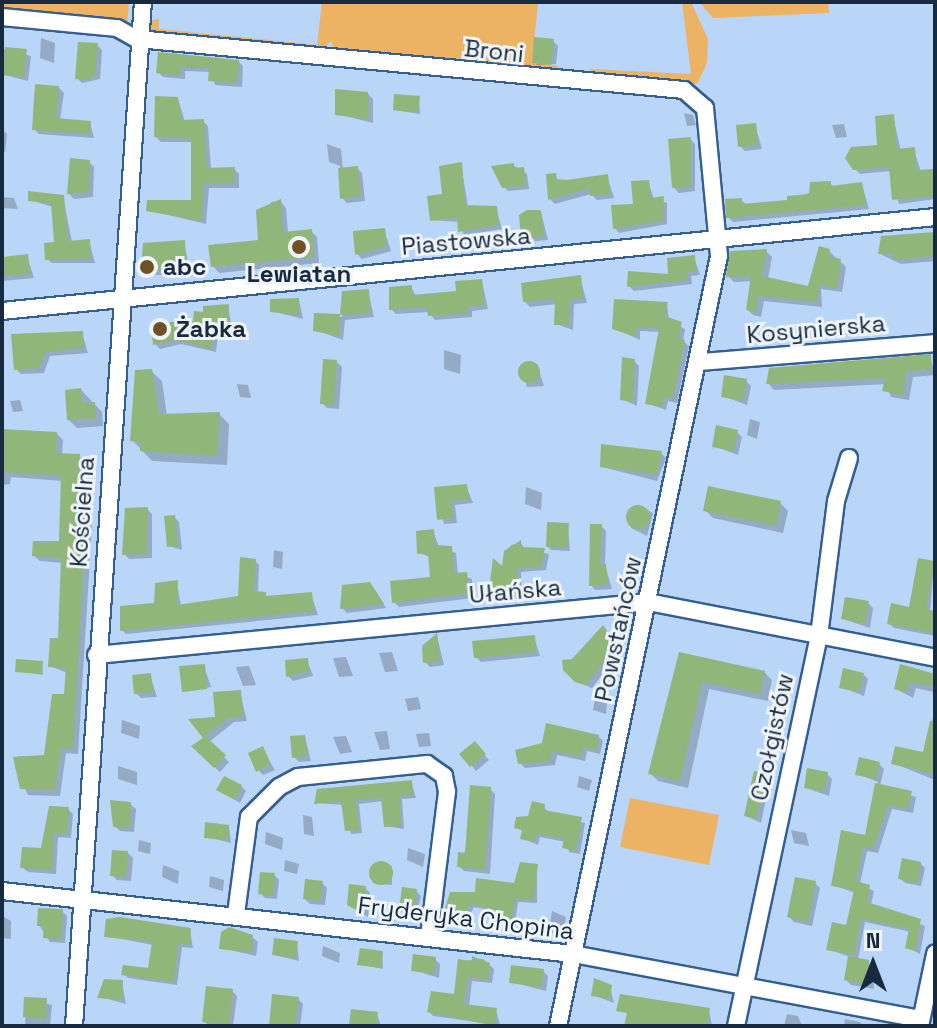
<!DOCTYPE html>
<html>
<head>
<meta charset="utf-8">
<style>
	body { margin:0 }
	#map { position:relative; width:937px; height:1028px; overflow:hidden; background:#b9d5f7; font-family:"Space Grotesk",sans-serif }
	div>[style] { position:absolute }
	.green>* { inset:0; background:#ecb364 }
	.shadow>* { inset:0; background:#0003 }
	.building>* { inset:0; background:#91b679 }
	.round { border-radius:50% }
	.roads { filter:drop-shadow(2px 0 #355f91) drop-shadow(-2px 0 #355f91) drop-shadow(0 2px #355f91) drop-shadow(0 -2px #355f91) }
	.minor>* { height:16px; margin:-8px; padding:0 8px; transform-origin:8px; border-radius:8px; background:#fff }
	.dots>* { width:22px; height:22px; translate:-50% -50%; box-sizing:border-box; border:4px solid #eff4f9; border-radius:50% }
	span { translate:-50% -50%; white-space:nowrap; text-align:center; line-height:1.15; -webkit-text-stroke:6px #eff4f9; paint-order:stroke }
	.street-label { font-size:24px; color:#172a3f }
	.poi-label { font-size:24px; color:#172a3f; font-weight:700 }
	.left { translate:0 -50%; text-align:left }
	.frame { position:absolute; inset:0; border:4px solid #172a3f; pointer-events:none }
	.north { position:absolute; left:833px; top:924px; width:80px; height:80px; -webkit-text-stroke:6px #eff4f9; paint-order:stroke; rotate:0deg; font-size:22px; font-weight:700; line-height:32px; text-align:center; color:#172a3f }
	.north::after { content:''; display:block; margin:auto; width:28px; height:36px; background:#172a3f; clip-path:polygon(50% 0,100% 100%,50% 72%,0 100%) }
</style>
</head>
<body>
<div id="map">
	<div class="green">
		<i style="clip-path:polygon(2px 2px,129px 2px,127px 26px,2px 11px)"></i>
		<i style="clip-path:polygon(322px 2px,538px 2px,532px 63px,558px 66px,557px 73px,335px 51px,331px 41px,322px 50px,156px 35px,148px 30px,148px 21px,159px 19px,159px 29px,317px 45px)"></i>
		<i style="clip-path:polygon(682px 2px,691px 2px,708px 39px,707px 63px,697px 84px,605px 78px,589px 69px,691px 74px)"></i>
		<i style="clip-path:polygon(699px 2px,828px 2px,829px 13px,713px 18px)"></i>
		<i style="clip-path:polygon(630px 798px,719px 815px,709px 865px,620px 847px)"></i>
	</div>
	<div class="shadow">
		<i style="clip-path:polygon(41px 38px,55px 43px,54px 63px,40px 58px)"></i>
		<i style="clip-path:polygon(553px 41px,558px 46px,556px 64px,536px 65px)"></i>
		<i style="clip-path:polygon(97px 45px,102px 50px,100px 79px,82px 83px,77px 78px)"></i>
		<i style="clip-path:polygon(2px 49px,31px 56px,28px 81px,4px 75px)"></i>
		<i style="clip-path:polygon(159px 54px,238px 61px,243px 66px,242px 87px,215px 85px,210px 72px,185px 71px,185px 79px,163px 77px,158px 72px)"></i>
		<i style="clip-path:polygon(59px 88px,64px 93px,60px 120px,90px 123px,94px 138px,39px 134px,34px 129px)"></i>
		<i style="clip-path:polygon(368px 94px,373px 99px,373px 123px,337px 114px)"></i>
		<i style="clip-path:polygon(419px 98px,420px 114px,395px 110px)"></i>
		<i style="clip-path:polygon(178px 99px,185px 122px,203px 121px,208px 126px,211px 169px,234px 169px,239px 174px,239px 188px,209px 188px,206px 224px,148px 210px,193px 202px,193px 142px,161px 142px,156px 137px)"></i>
		<i style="clip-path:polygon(684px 113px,693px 115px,696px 125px,687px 126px)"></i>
		<i style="clip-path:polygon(893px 116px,901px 151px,914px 150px,921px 172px,935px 172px,935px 199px,899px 204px,891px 171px,860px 174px,855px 169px,879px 146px)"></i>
		<i style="clip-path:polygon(844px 124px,847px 137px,836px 138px,832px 125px)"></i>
		<i style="clip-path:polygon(755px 125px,762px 149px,745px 151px,740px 146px)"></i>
		<i style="clip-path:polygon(2px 129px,7px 134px,5px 152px,2px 152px)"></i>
		<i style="clip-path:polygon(690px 139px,695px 144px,695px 191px,679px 193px,674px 188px)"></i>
		<i style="clip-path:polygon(327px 144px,341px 149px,343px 170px,357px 168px,362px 173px,365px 201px,347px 203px,342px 198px,340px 166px,329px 162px)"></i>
		<i style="clip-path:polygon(89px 162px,94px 167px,93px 197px,74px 199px,69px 194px)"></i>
		<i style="clip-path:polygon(461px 164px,468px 207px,496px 208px,502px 229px,464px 235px,459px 222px,432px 220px)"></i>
		<i style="clip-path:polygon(513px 165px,527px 174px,529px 189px,508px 191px,503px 186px)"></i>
		<i style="clip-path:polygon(607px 176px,614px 198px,597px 200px,591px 194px,555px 204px,550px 199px)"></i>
		<i style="clip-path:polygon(648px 182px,654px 199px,667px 203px,667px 224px,619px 233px,615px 228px)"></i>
		<i style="clip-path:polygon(830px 183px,835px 188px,862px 184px,869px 209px,733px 222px,728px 217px,741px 200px,747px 205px,790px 202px)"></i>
		<i style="clip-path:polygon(2px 197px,14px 198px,18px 209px,2px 208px)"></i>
		<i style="clip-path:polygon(63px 197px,72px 242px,89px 241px,95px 263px,52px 263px,47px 259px,56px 244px,53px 207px,30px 200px)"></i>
		<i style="clip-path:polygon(280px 201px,286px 208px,288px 233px,311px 231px,317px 237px,319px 263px,219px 273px,213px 266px,260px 241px,271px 202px)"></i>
		<i style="clip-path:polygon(541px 212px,548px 240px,528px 242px,523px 237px)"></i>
		<i style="clip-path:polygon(384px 230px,391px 251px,362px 259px,357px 254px)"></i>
		<i style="clip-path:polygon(935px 234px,935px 261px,901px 264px,880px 254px)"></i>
		<i style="clip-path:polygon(184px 242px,190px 272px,148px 276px,143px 271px)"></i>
		<i style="clip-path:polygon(766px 251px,772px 257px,768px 279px,810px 289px,829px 251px,846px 267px,842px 292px,821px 289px,822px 307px,764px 301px,761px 317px,753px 315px,748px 310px,753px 281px,734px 282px,728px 276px)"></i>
		<i style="clip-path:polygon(27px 256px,34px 278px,2px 281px,2px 259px)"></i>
		<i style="clip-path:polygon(694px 257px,700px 275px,691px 276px,692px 284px,634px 291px,629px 286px,670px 276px)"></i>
		<i style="clip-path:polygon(580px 277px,587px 303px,574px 304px,573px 330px,556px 324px,557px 304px,530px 307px,525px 302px)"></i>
		<i style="clip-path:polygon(482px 281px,488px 309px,472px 311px,472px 317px,435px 320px,429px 312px,396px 314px,391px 309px,411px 287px,416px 296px,458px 293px)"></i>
		<i style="clip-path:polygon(368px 291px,374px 317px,345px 320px,343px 340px,315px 330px,316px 315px,342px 317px,344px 293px)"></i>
		<i style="clip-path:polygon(299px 300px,303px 319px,272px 311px)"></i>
		<i style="clip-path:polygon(667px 304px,669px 320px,685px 329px,683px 341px,689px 346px,677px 403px,668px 401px,666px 410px,647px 403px,661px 332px,640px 331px,640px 340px,614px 328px)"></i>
		<i style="clip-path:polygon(228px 306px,232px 328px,219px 327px,216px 352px,181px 344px,160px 349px,155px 344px)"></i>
		<i style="clip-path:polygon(82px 333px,88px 353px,50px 356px,44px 373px,21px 374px,16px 369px,13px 336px)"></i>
		<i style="clip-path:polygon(444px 350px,461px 355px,460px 374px,444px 369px)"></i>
		<i style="clip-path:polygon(930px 356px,935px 375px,913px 377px,909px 400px,891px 397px,886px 384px,774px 390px,768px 383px)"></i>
		<i style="clip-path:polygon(634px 361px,639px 366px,637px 406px,622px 399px)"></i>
		<i style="clip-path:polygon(337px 362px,342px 367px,339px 409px,327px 408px,322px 403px)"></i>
		<i style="clip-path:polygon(521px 364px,537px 364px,544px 386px,527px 387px)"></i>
		<i style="clip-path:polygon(151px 371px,162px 381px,167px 416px,219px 414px,229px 424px,227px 465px,152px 461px,132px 440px)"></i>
		<i style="clip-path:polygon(746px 381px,751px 386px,747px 405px,723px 396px)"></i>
		<i style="clip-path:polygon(237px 384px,248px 385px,251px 398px,240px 397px)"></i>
		<i style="clip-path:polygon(81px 390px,102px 412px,103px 426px,77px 428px,69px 420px)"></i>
		<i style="clip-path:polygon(20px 400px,23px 411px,13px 412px,10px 401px)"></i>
		<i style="clip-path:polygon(750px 419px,760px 422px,757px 439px,747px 435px)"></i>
		<i style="clip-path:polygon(2px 431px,57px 434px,63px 440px,62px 455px,79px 456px,85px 462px,82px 519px,92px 526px,78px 754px,66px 753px,60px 796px,28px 795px,15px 767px,18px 756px,46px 757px,65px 696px,67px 673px,50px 666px,60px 640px,63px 563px,40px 561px,34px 556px,61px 543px,63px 481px,11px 477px,10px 484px,2px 485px)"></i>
		<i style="clip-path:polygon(737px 432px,742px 437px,738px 455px,714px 446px)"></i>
		<i style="clip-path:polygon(661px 453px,666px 458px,657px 481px,602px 467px)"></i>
		<i style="clip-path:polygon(466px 486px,473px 503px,455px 505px,457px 523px,444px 524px,436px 489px)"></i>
		<i style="clip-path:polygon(526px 487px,542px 493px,541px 510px,525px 504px)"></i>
		<i style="clip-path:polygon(780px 503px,788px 511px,783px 533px,713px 518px,705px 510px)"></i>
		<i style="clip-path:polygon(636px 505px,653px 513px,647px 536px,631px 528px)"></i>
		<i style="clip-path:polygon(147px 509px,152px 514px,152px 558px,129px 559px,124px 554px)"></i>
		<i style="clip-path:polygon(174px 517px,179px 522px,182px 550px,169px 546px)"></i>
		<i style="clip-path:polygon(568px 525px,570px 551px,551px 550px,548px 546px)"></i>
		<i style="clip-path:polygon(601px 526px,606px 531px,605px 565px,612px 589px,595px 590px,591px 585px)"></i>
		<i style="clip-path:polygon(433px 531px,439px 547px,456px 553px,458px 574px,472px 579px,473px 598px,399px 607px,394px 602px,432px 579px,430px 557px,419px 553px)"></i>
		<i style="clip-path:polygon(521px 543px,525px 549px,549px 554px,546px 570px,521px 572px,522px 598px,495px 601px,490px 596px,511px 545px)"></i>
		<i style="clip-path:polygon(274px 550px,283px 552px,282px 569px,273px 567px)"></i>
		<i style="clip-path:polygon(255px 561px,259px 565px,258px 593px,269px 598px,311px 594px,318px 615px,126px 634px,122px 630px,177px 583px,181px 606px,240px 597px)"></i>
		<i style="clip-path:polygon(934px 563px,930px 612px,935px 613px,935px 636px,894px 628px,889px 623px,910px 609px)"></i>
		<i style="clip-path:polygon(344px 587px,375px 590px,386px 608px,347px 613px,342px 608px)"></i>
		<i style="clip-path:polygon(868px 603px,873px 608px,870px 628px,843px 619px)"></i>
		<i style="clip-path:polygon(607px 632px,621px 650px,592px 688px,574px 681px,573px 661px)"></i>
		<i style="clip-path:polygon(437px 636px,444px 665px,430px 667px,425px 662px)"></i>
		<i style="clip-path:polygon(534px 637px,540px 656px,481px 662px,476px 657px)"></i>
		<i style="clip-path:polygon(392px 652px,398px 671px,385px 672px,379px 653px)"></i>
		<i style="clip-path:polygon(680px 655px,764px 672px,772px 680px,768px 701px,709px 689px,688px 788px,658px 781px,650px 773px)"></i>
		<i style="clip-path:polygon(346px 657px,353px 676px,339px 677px,333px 658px)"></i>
		<i style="clip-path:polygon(307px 660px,313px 676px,293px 681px,288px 676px)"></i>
		<i style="clip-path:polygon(42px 663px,43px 675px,17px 671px)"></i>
		<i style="clip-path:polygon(204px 666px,211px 687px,185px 692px,184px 691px)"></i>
		<i style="clip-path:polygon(249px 666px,256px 685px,243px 686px,236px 667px)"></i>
		<i style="clip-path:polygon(902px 667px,935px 675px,935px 780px,893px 763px,925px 755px,934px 713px,934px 692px,916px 688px,913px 698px,896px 689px)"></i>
		<i style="clip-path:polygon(863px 674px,868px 679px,864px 696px,841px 687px)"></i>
		<i style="clip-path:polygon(150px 675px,157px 697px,141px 698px,136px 693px)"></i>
		<i style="clip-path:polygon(240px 692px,247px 721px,234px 722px,209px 742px,229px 762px,220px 772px,194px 747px,205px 738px,192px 720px,217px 718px)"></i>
		<i style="clip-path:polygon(418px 697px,421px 709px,408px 711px,405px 699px)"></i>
		<i style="clip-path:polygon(595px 699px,607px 703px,606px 714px,593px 710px)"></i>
		<i style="clip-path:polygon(122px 720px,140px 726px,139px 739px,121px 733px)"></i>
		<i style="clip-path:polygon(387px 731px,390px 749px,380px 750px,374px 732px)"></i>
		<i style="clip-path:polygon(416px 734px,429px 733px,431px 746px,419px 747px)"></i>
		<i style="clip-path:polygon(346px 736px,352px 752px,340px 754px,333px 737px)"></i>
		<i style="clip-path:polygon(598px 736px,603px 741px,600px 754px,587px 751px,585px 761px,557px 755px,555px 765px,525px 768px,520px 763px,517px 752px)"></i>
		<i style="clip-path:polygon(305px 737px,311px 761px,299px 762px,294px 757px)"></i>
		<i style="clip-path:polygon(262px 749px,275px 770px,263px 775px,258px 770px)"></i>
		<i style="clip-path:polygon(479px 749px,489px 760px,476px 771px,472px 766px)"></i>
		<i style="clip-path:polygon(879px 764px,884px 769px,880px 786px,916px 797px,913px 813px,892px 809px,878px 853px,867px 851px,860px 884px,874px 891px,871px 905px,925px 926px,920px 954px,907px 947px,911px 932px,865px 922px,858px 960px,873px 967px,874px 989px,851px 985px,846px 980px,850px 957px,828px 949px,848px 927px,855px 893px,833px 885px,867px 837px,878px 782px,858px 774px)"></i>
		<i style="clip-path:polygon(118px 766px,137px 772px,137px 785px,118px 779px)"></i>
		<i style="clip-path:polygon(827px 774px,832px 779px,829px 796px,806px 788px)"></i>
		<i style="clip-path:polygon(765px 775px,770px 780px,761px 823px,746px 816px)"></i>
		<i style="clip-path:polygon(579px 776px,592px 780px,589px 791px,577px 787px)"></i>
		<i style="clip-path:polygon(411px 782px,416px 798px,402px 799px,404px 829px,386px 826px,383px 801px,359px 804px,362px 833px,351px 834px,344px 805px,316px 803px,316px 796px)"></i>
		<i style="clip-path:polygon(241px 786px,246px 791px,240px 803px,219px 790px)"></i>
		<i style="clip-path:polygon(490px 789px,495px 794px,490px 874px,464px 871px,459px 866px)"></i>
		<i style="clip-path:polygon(130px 804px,136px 809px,134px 832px,120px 831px,115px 826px)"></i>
		<i style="clip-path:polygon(544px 806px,548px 813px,585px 823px,580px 854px,569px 852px,566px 842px,540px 837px,538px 845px,522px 838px,524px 832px,516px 827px)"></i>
		<i style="clip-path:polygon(68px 809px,73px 814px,71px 838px,58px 837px,56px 874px,28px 872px,22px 867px,43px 850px)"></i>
		<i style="clip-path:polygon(303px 815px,312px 817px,314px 836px,304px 834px)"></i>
		<i style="clip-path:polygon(229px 827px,231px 843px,206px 837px)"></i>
		<i style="clip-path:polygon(791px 830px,806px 833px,809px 846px,794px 843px)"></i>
		<i style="clip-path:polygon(266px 832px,283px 838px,282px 850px,265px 844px)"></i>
		<i style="clip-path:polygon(139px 840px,151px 843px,150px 854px,138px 851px)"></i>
		<i style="clip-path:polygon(408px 848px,425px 854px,423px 867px,407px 860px)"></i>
		<i style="clip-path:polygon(128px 853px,133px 858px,131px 881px,117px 880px,112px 875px)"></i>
		<i style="clip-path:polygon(285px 860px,299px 864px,297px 874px,284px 871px)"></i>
		<i style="clip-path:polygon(920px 863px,925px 868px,921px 886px,905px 883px,900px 878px)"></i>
		<i style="clip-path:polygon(163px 865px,179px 871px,178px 884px,162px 877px)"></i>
		<i style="clip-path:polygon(373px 866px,392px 866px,392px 885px,373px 883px)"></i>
		<i style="clip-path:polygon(537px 866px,537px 903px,518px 902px,515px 923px,498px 921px,495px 911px,474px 907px,464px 927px,449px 921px,477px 894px,515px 885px)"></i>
		<i style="clip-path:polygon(274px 875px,279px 880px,277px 899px,265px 898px,260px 893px)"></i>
		<i style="clip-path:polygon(210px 876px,224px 880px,223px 891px,209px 887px)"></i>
		<i style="clip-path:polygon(322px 883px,327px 888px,325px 905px,310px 904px,305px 899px)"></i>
		<i style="clip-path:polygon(815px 883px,820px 888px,812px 926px,794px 922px,789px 917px)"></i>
		<i style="clip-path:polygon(365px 888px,370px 893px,368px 917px,349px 904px)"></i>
		<i style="clip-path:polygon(416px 891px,421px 896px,416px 916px,406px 915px,401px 910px)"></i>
		<i style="clip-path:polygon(62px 911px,67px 916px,65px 943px,50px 942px,39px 925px)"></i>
		<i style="clip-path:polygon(552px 911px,566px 917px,562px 937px,549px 931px)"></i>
		<i style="clip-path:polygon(2px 916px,11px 921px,11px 939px,2px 938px)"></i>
		<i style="clip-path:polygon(190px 930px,193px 948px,182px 947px,177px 985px,128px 978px,124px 974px,149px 970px,153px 945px,106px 936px)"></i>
		<i style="clip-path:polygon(252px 937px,258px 942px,256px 956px,221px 948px)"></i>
		<i style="clip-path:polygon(297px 943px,299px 961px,274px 955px)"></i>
		<i style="clip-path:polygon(323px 946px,340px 953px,339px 963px,322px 956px)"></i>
		<i style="clip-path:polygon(382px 952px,383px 969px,360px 964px)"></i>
		<i style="clip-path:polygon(435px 959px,440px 964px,439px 978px,413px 970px)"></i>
		<i style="clip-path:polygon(483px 959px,494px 969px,492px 983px,472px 981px,469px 1007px,496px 1010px,500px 1025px,505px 1026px,433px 1016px,429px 1012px,456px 996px,460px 961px)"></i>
		<i style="clip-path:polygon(543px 971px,548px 976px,546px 991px,511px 982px)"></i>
		<i style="clip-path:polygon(122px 982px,126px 1004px,100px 997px)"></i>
		<i style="clip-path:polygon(610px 987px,614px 1003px,593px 995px)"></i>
		<i style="clip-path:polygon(232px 991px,237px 996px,233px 1026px,209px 1026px,204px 1021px)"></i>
		<i style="clip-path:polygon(26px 999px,52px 1005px,50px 1026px,25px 1026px)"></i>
		<i style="clip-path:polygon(298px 999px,303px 1004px,300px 1026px,271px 1026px)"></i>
		<i style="clip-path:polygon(709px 1010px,712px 1026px,687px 1026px)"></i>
		<i style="clip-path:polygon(377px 1014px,381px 1026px,351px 1026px)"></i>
		<i style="clip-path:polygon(787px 1014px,798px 1016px,802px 1026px,776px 1026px,784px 1026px)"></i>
		<i style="clip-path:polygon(845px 1019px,860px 1022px,863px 1026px,844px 1026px)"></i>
	</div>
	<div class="building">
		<i style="clip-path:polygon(534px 37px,554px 39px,551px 65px,532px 63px)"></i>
		<i style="clip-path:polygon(78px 42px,98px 43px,95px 74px,89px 80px,75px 79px)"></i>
		<i style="clip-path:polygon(5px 47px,27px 49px,24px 77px,2px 75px)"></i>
		<i style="clip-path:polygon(158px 52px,239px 60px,237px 83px,208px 81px,209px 68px,181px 67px,180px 75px,156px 73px)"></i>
		<i style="clip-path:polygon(35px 84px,59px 86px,56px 118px,91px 121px,90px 134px,32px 130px)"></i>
		<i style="clip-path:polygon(335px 89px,368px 92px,369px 119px,335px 115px)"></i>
		<i style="clip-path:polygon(394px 94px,420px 96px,418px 113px,393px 110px)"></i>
		<i style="clip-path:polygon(155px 96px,178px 97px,182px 120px,204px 119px,207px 168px,235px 167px,234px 183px,204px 183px,202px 221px,146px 211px,147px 200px,191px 200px,191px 138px,154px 137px)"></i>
		<i style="clip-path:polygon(894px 114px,897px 149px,915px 147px,917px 170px,933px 169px,935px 196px,892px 200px,889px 167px,853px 170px,845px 158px,851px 147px,877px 145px,875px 116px)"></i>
		<i style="clip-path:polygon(756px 123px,758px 145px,738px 147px,736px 125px)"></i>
		<i style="clip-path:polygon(691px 137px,691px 187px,672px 188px,668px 139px)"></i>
		<i style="clip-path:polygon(70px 158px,90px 160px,89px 192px,67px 194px)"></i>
		<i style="clip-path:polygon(462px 162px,465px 205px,497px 206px,499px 225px,458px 232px,457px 218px,430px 221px,427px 196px,442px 194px,439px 166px)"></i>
		<i style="clip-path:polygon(514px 163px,514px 168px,524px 167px,526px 185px,502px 188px,491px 166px)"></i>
		<i style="clip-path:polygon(358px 166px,361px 196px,340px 199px,338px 168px)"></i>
		<i style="clip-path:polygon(556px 173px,557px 179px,567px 180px,608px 174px,610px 194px,590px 196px,590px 188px,548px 200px,546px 174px)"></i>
		<i style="clip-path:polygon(649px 180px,651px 198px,664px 196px,663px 221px,613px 229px,611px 205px,633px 204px,631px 181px)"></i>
		<i style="clip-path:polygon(831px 181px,831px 186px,862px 182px,866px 205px,726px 218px,725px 199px,742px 198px,742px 204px,787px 200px,787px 196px,809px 194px,810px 182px)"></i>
		<i style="clip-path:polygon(28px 191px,64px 195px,68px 241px,90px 239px,91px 259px,45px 260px,44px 243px,54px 242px,51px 203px,28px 201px)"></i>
		<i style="clip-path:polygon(281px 199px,283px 232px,312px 229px,314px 257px,211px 267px,208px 245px,258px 240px,256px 210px)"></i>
		<i style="clip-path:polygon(527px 210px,541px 210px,544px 236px,521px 238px,519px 215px)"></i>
		<i style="clip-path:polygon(385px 228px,387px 246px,355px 255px,353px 231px)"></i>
		<i style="clip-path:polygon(935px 232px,935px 256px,894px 260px,893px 253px,878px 254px,881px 236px)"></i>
		<i style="clip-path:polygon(185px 240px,186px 268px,141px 272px,143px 243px)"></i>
		<i style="clip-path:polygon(819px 246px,830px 249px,829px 257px,841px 259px,837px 288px,814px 284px,820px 286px,817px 302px,758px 296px,756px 312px,746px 310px,751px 276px,726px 277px,730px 251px,767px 249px,762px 276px,808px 286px)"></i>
		<i style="clip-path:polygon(28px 254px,30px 274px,2px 276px,2px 257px)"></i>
		<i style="clip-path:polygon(695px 255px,696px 271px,687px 272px,688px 280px,627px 287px,628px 271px,668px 274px,667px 258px)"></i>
		<i style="clip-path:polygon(581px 275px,583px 298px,570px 300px,569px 325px,554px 325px,555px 299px,523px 302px,521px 283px)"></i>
		<i style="clip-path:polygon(482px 279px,484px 305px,468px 306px,468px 313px,428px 316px,427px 307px,389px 310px,389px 287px,412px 285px,412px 295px,456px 291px,455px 281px)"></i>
		<i style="clip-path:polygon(369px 289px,370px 313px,340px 315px,339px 336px,313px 331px,314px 313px,340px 314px,342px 291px)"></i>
		<i style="clip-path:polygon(299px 298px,299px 315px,270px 312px,270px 299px)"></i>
		<i style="clip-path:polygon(614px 299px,668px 302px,665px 316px,682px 322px,678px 338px,685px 340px,673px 399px,663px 397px,662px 407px,645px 404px,659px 328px,636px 327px,636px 337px,612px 329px)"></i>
		<i style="clip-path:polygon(229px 304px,228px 324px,213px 326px,212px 349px,175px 340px,153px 345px,151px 323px,193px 321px,194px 311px,203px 312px,203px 306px)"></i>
		<i style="clip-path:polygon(83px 331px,84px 348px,45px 352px,39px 368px,14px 370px,11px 334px)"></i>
		<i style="clip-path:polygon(931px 354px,932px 369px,907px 371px,903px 395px,882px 391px,885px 378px,766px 384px,769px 368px)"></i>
		<i style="clip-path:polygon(622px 357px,635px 359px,633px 402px,620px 400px)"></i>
		<i style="clip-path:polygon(323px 359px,337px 360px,334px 405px,320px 404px)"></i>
		<i class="round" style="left:518px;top:361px;width:22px;height:22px"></i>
		<i style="clip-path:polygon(152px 369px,159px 414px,220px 412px,217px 456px,140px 451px,140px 442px,130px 441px,135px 370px)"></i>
		<i style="clip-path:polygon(724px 375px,747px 379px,743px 401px,721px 397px)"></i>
		<i style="clip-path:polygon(81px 388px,82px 403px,95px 402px,96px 418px,67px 420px,65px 390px)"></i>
		<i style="clip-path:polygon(716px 425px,738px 430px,734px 451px,712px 447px)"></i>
		<i style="clip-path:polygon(2px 429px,57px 432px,56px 453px,80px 454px,77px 515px,86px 518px,73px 749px,61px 748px,55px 790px,20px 789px,13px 757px,44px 755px,52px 694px,64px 694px,66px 668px,48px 667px,50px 638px,58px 638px,61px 558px,32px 556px,33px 541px,59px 541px,61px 476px,2px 472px)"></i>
		<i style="clip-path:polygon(601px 444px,662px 451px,657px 474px,600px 467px)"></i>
		<i style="clip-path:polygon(467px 484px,469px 499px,451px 501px,453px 518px,437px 520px,434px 487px)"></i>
		<i style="clip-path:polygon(708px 486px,781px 501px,776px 526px,703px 511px)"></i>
		<i class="round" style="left:626px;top:505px;width:24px;height:24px"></i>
		<i style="clip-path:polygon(148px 507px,147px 554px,122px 555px,125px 508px)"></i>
		<i style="clip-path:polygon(175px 515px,178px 546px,167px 547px,164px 516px)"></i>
		<i style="clip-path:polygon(547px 522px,569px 523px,567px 548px,546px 547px)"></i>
		<i style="clip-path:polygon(590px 524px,602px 524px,600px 564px,606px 564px,608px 584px,589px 586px)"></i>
		<i style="clip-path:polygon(434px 529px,435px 545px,452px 546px,454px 573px,467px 572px,469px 593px,392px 603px,390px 581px,430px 577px,428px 553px,417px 554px,416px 531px)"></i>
		<i style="clip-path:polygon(521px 540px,521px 547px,545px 548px,541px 567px,518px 568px,518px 594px,488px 597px,493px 558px,502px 566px,504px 551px)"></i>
		<i style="clip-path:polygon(240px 557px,256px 559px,254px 591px,266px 592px,266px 596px,312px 592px,314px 611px,120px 631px,120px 606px,154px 603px,155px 583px,178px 580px,177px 605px,238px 596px)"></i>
		<i style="clip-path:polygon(918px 558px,935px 561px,926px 609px,935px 611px,935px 633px,887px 624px,891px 603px,909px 607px)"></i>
		<i style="clip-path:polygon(370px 582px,384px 604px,340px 609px,342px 585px)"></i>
		<i style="clip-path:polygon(845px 597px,869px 601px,865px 624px,841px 619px)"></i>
		<i style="clip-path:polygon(603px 625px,617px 644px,586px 685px,575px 682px,563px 670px,562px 660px,572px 659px)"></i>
		<i style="clip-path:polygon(437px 633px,440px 661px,423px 663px,422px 646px)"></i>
		<i style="clip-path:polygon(535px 635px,536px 652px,474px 658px,472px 641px)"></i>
		<i style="clip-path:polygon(679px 652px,765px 671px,760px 694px,702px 682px,680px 781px,648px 774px)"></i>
		<i style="clip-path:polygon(308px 658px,309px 671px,286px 677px,285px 660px)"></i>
		<i style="clip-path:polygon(16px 659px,43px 661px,42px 674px,15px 672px)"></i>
		<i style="clip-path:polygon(205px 664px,207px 689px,182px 692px,179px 666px)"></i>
		<i style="clip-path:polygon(900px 664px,935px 674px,935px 687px,909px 682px,907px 692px,894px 689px)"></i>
		<i style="clip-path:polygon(843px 668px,864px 673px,859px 692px,839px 688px)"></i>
		<i style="clip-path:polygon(151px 673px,153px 692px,134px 694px,132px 675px)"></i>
		<i style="clip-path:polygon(241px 690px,243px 717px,228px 718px,205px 736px,226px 755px,214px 768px,191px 746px,203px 738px,188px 719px,215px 717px,213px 692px)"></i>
		<i style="clip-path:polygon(930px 721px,935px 721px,935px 774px,891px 764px,895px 746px,923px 752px)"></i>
		<i style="clip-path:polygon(546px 723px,599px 735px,596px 750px,583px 748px,581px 757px,552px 751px,550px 761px,518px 764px,515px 750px,542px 743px)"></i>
		<i style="clip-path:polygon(305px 735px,307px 756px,292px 758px,290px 736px)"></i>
		<i style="clip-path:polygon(475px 741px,486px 754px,470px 767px,459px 754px)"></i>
		<i style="clip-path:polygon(263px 746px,271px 764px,256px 772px,248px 753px)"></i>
		<i style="clip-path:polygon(859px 757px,880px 762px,876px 779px,855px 775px)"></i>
		<i style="clip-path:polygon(807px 768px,828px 772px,824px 792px,804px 788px)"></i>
		<i style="clip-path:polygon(754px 771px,766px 773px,756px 819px,744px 816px)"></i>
		<i style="clip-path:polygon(224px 776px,242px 785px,235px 800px,216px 790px)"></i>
		<i style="clip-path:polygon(412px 780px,413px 795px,399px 796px,401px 826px,384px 827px,381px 798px,356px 800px,359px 830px,345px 831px,341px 801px,314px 804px,317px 789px)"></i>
		<i style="clip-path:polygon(875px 783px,912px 791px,908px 809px,888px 805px,873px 849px,863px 847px,856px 881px,870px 885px,867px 902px,921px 919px,915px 951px,905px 948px,909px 929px,861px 919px,854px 955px,826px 950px,832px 922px,846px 925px,854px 890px,831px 886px,841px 830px,865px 835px)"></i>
		<i style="clip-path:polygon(470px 785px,491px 787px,485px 870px,457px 867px,458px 852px,465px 853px)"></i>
		<i style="clip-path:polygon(110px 800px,131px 802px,130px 828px,113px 827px)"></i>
		<i style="clip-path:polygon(532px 801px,545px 804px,544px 810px,582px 817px,576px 851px,562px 848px,564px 839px,536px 834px,534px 842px,520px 839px,522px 830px,514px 828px,516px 817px,528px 816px)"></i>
		<i style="clip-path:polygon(49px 806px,69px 807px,67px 834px,54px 833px,52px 870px,20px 868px,22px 847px,41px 848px)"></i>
		<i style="clip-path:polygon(205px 822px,229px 825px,228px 840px,204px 838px)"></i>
		<i style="clip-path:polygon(112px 850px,128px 851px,126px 877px,110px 876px)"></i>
		<i style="clip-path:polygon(902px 858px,921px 862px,917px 883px,898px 879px)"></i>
		<i class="round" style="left:369px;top:861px;width:24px;height:24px"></i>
		<i style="clip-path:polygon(520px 862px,538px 864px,534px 900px,515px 899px,512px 920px,492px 918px,493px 909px,470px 904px,460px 924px,448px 923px,443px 915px,450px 892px,475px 892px,476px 878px,514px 883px)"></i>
		<i style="clip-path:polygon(260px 872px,275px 873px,273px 896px,258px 894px)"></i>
		<i style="clip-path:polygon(795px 877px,816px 881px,808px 922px,787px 917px)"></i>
		<i style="clip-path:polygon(305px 879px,323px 881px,320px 901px,303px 899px)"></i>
		<i style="clip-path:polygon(349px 884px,366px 886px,363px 914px,347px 905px)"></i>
		<i style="clip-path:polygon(402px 887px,417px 889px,414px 913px,399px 911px)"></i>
		<i style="clip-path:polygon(38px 908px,63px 909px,61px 939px,43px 938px,44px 926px,37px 926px)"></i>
		<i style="clip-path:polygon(120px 917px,191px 928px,190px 945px,178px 944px,174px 982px,121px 975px,123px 965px,148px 968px,152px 942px,104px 937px,106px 919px)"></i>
		<i style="clip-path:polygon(229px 927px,253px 935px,252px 952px,219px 949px,221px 932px)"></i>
		<i style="clip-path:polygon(274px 938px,298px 941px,296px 958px,272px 955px)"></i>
		<i style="clip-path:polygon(360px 948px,383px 951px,381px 968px,357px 965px)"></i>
		<i style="clip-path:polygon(413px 954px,436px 957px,434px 974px,411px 971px)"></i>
		<i style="clip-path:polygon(472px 956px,490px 963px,488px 980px,468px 977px,464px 1004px,497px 1008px,495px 1026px,427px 1012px,431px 991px,454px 994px,458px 959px,472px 961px)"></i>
		<i style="clip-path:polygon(848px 956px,869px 960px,870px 985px,844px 980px)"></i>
		<i style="clip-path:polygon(511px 965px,544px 969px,541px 987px,509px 983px)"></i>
		<i style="clip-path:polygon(594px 978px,612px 985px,610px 999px,591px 996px)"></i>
		<i style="clip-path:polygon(104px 979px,123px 980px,122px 1000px,97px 998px)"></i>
		<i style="clip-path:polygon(206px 986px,233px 989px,229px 1025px,202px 1022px)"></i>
		<i style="clip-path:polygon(272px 994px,299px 997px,295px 1026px,269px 1026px)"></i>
		<i style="clip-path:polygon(620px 994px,710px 1008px,707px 1026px,624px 1026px,627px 1013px,616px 1011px)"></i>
		<i style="clip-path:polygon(24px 997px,47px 998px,46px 1019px,23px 1017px)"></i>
		<i style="clip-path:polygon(351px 1009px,378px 1012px,376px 1026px,349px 1026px)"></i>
	</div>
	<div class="roads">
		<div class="minor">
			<i style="left:2px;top:17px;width:116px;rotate:5.5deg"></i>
			<i style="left:117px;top:28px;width:23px;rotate:29deg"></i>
			<i style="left:137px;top:39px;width:549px;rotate:5.33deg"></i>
			<i style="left:684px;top:90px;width:28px;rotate:41deg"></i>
			<i style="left:705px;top:108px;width:149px;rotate:84.6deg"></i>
			<i style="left:719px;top:256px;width:787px;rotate:101.81deg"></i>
			<i style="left:2px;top:311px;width:938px;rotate:-5.75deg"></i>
			<i style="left:701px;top:362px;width:235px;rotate:-4.6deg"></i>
			<i style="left:96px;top:655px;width:555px;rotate:-5.48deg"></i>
			<i style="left:648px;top:602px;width:292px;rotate:11deg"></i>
			<i style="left:2px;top:891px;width:574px;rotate:6.3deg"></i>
			<i style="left:573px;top:954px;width:354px;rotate:10.6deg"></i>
			<i style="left:236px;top:914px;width:98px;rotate:-82.4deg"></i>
			<i style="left:249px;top:817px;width:42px;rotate:-45deg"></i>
			<i style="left:279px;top:787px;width:21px;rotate:-28deg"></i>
			<i style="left:298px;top:777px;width:130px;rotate:-5.8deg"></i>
			<i style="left:427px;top:764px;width:21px;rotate:35deg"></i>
			<i style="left:444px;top:776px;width:16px;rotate:79deg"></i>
			<i style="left:447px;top:792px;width:146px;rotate:97.1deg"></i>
			<i style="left:74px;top:1026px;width:1026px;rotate:-86.15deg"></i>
			<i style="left:736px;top:1026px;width:399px;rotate:-78deg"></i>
			<i style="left:819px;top:636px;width:136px;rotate:-82.8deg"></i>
			<i style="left:836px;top:501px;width:45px;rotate:-73.2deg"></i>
			<i style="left:920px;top:1026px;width:74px;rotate:-78.2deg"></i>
		</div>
	</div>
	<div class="dots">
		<i style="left:299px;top:247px;background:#705126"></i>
		<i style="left:147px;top:267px;background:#705126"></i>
		<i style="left:160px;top:329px;background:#705126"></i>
	</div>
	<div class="street-label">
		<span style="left:494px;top:51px;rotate:6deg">Broni</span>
		<span style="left:466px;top:241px;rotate:-5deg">Piastowska</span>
		<span style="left:816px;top:329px;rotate:-5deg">Kosynierska</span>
		<span style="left:82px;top:512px;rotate:-86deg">Kościelna</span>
		<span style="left:515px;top:591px;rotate:-5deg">Ułańska</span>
		<span style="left:618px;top:629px;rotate:-78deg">Powstańców</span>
		<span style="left:772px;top:737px;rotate:-78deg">Czołgistów</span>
		<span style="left:466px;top:918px;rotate:7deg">Fryderyka Chopina</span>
	</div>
	<div class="poi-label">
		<span class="left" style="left:163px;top:267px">abc</span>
		<span style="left:299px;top:274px">Lewiatan</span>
		<span class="left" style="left:176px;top:329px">Żabka</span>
	</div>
	<div class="frame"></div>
	<div class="north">N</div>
</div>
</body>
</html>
